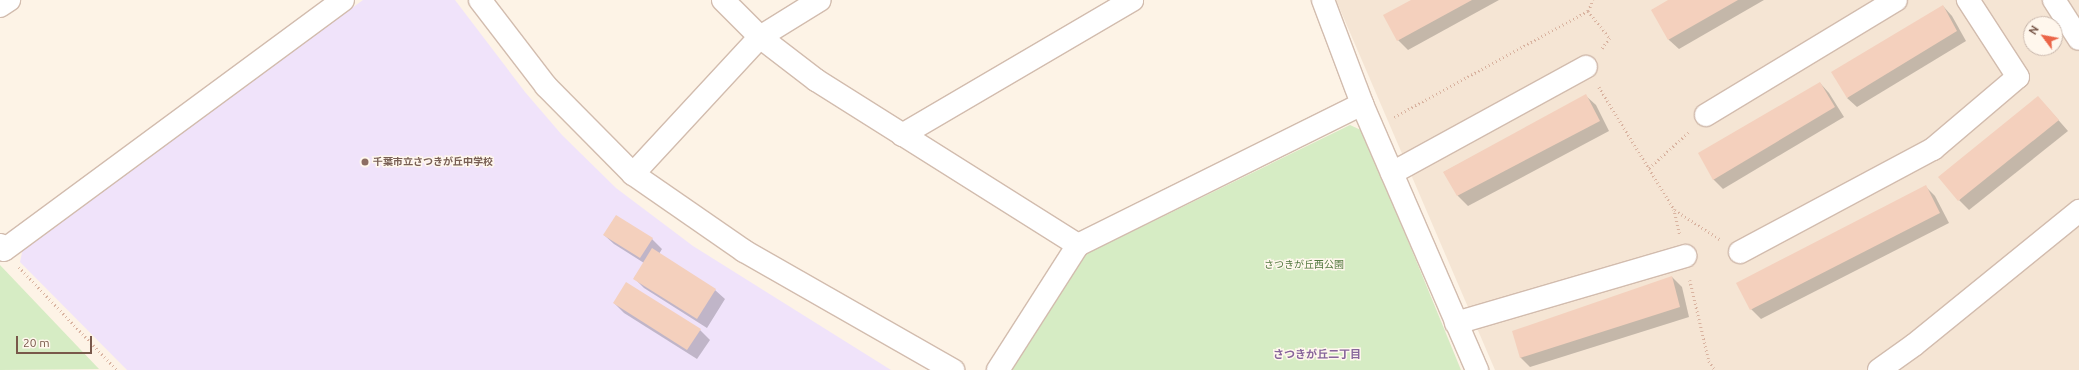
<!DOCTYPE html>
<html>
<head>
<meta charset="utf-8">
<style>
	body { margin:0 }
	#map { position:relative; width:2079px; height:370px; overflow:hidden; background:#fdf3e6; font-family:Ubuntu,"Noto Sans JP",sans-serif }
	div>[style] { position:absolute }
	.residential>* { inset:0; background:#f5e5d4 }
	.education>* { inset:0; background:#f0e3fa }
	.green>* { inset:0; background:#d6ecc4 }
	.shadow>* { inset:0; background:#0003 }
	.building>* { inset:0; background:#f4d0bd }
	.path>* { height:2.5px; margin-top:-1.25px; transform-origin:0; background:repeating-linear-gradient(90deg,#d9b3a0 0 1px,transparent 0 4px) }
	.roads { filter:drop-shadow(1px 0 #d2bcae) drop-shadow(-1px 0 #d2bcae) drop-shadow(0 1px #d2bcae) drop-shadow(0 -1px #d2bcae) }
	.minor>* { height:22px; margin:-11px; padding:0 11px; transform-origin:11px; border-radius:11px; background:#fff }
	.dots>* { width:11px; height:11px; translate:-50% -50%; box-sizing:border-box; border:2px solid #fff7ed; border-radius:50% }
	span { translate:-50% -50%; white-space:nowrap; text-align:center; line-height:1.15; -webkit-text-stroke:3px #fff7ed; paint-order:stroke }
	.education-label { font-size:10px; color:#785e54; font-weight:700 }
	.left { translate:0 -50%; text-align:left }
	.park-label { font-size:10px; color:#52783e }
	.neighbourhood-label { font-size:11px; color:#87659b; font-weight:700 }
	.north { position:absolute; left:2023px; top:16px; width:40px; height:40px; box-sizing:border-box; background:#fff7ed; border:1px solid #c9b7ac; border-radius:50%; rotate:302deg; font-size:11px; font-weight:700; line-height:16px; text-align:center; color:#78584a }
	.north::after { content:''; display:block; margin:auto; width:14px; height:18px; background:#eb6548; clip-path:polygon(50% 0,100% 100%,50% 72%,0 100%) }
	.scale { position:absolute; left:16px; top:336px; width:76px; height:18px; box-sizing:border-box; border:2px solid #78584a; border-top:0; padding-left:5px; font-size:12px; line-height:14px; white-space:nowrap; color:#78584a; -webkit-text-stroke:3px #fff7ed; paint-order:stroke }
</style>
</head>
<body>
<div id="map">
	<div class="residential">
		<i style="clip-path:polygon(evenodd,1336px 0,2079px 0,2079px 370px,1495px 370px,1336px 0,2031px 24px,2055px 24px,2055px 48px,2031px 48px,2031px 24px)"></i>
	</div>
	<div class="education">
		<i style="clip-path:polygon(363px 0,455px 0,525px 92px,562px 135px,616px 188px,693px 246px,891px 370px,127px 370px,20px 262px,23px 248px)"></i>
	</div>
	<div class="green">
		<i style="clip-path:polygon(1350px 125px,1363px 131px,1461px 370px,1008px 370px,1082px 256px)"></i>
		<i style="clip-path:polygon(0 265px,99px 369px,0 370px)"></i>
	</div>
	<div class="shadow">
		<i style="clip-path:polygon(1413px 0,1499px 0,1408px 50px,1398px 40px)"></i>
		<i style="clip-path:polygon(1671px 0,1764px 0,1679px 49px,1669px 40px,1652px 10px)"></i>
		<i style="clip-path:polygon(1943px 6px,1952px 16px,1966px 41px,1857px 107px,1847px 98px)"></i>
		<i style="clip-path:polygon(1820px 83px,1829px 93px,1844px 117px,1723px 189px,1713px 179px)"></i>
		<i style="clip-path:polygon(1586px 96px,1596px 105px,1609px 131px,1468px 206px,1458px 196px,1444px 172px)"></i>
		<i style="clip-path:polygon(2047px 107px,2068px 131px,1969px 210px,1959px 200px)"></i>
		<i style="clip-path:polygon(1925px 186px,1935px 196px,1949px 223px,1761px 319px,1751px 309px)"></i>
		<i style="clip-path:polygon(616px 216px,652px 239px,662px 249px,659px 254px,715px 290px,725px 299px,707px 328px,644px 288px,634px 278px,644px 263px,614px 244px,604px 235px)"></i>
		<i style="clip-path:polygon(1672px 277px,1682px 287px,1689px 317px,1530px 367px,1520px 357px)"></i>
		<i style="clip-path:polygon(614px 303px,700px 330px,710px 340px,697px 359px,624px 313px)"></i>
	</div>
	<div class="building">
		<i style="clip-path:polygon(1411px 0,1472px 0,1397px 41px,1383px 15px)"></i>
		<i style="clip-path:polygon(1668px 0,1738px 0,1668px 40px,1651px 10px)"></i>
		<i style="clip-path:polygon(1943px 5px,1957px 31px,1847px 98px,1831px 72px)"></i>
		<i style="clip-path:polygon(1820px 82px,1835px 107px,1713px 180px,1698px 153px)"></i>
		<i style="clip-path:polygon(1586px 94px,1600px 121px,1457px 196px,1443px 172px)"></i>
		<i style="clip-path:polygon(2038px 96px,2059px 120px,1958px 201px,1938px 177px)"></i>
		<i style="clip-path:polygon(1926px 185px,1940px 213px,1750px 310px,1736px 283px)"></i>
		<i style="clip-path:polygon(616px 215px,653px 238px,640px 258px,603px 235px)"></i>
		<i style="clip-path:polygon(652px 248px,716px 289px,697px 319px,633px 279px)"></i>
		<i style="clip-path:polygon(1672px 276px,1680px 307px,1520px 358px,1512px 331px)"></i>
		<i style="clip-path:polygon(626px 282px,701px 329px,687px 350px,613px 303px)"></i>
	</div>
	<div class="path">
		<i style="left:1588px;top:11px;width:35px;rotate:51deg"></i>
		<i style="left:1610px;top:38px;width:14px;rotate:126deg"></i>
		<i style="left:1599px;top:87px;width:143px;rotate:58.4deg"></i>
		<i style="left:1674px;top:209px;width:26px;rotate:77deg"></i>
		<i style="left:1394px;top:117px;width:221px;rotate:-28.7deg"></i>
		<i style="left:1588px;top:11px;width:12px;rotate:-66deg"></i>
		<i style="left:1649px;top:168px;width:55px;rotate:-42.1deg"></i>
		<i style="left:1675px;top:210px;width:55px;rotate:33.1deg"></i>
		<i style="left:19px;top:267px;width:142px;rotate:46.4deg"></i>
		<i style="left:1690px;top:280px;width:83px;rotate:76.8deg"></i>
		<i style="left:1709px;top:361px;width:11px;rotate:56deg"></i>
	</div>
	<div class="roads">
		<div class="minor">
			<i style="left:480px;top:0;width:108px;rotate:52.5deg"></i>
			<i style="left:546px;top:86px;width:124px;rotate:45.3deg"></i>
			<i style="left:633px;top:174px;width:135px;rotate:34.7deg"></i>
			<i style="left:744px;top:251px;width:241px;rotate:29.7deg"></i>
			<i style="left:723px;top:0;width:52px;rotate:45deg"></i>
			<i style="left:760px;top:37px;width:71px;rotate:37.5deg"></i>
			<i style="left:816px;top:80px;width:310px;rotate:32.2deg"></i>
			<i style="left:1323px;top:0;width:111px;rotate:69.4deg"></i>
			<i style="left:1362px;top:104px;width:290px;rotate:66.6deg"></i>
			<i style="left:2054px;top:0;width:46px;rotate:57.3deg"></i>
			<i style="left:0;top:6px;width:11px;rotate:-34deg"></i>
			<i style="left:1706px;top:115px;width:222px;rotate:-31.2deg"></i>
			<i style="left:902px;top:135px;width:267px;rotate:-30.4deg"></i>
			<i style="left:1392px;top:173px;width:221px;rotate:-28.7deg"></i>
			<i style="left:633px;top:174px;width:187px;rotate:-47.2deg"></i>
			<i style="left:760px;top:37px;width:70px;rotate:-31.7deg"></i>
			<i style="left:0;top:245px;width:6px;rotate:51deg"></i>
			<i style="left:4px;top:250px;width:421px;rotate:-36.4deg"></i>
			<i style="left:1740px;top:252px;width:219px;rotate:-28.1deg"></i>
			<i style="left:1933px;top:149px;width:111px;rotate:-40.3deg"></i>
			<i style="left:2018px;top:77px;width:92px;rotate:-123deg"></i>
			<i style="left:1456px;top:323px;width:239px;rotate:-16.3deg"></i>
			<i style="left:998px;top:370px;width:148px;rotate:-57.4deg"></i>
			<i style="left:1078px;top:245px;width:317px;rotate:-26.4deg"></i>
			<i style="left:1879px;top:370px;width:43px;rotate:-35.5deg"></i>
			<i style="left:1914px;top:345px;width:213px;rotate:-39.1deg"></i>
		</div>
	</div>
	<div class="dots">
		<i style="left:365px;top:162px;background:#8d6e63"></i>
	</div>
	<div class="education-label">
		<span class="left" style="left:373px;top:162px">千葉市立さつきが丘中学校</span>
	</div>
	<div class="park-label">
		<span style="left:1304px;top:265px">さつきが丘西公園</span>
	</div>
	<div class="neighbourhood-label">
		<span style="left:1317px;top:354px">さつきが丘二丁目</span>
	</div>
	<div class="north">N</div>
	<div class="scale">20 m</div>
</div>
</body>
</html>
